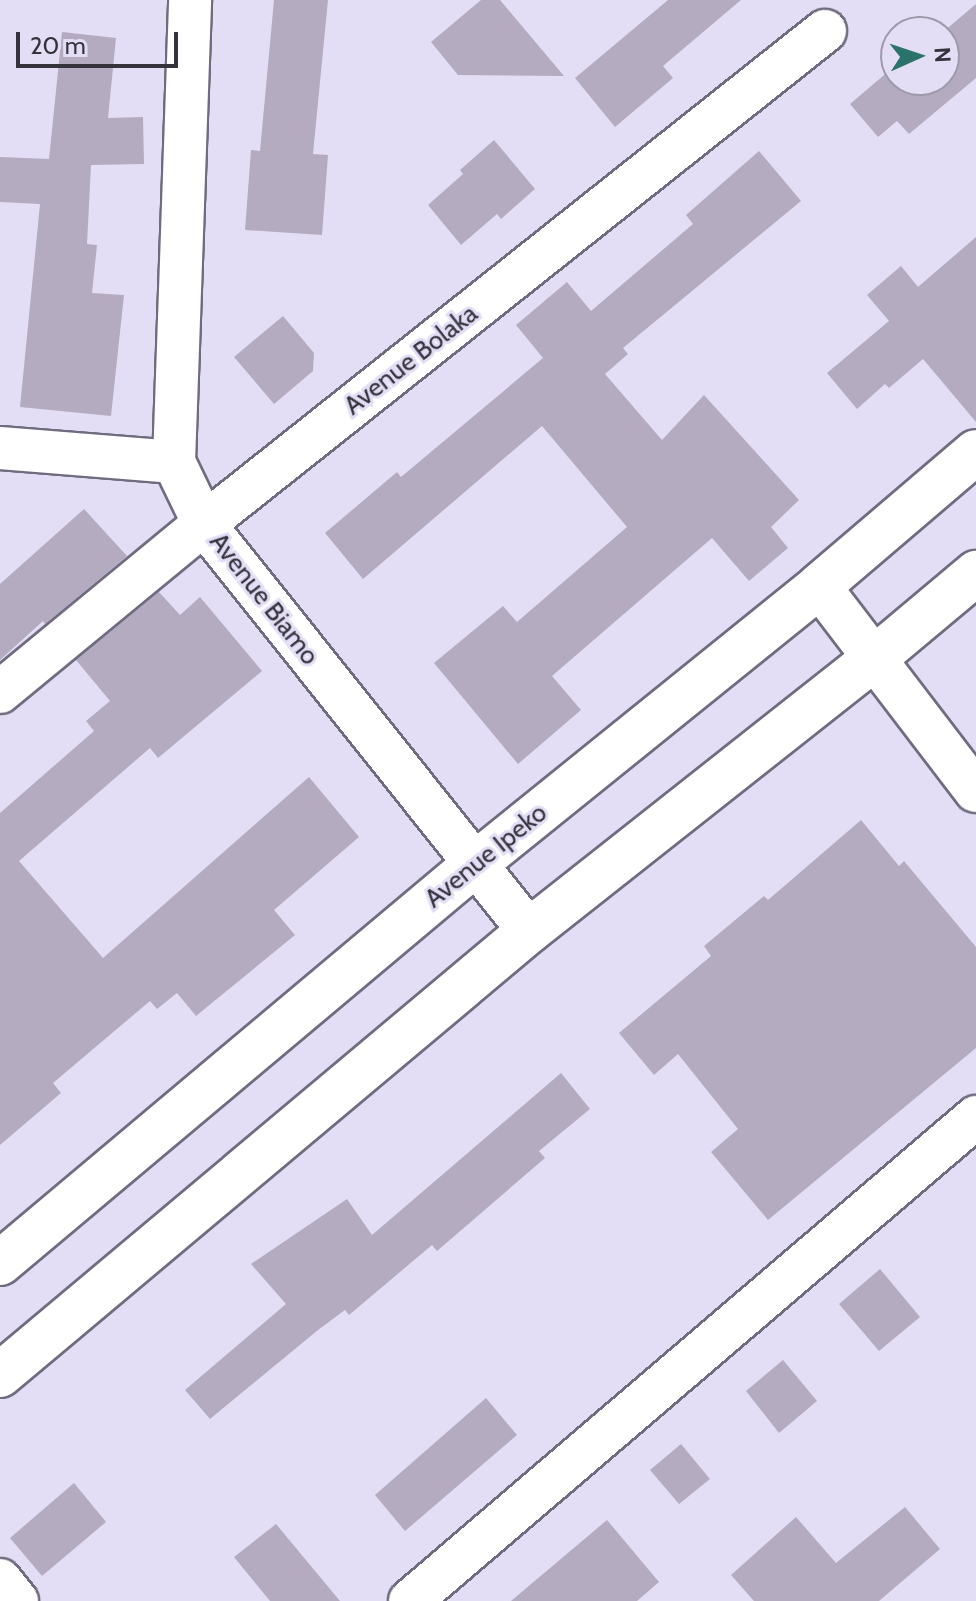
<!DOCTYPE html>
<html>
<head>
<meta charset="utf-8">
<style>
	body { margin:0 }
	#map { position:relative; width:976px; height:1601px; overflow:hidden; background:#e3def6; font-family:Cabin,sans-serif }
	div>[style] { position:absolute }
	.building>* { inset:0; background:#b5abc1 }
	.roads { filter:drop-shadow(2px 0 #706c80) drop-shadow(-2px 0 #706c80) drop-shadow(0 2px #706c80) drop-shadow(0 -2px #706c80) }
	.street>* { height:42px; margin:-21px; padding:0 21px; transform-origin:21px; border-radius:21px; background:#fff }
	.secondary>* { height:44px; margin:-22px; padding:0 22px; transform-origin:22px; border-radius:22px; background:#fff }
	span { translate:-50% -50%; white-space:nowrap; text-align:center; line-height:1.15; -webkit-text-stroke:6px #e3def6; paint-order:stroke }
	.street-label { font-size:26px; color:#34323b }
	.north { position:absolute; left:880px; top:16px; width:80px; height:80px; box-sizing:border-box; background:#e3def6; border:2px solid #9d99ab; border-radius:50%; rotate:87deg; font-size:22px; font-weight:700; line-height:32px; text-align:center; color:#34323b }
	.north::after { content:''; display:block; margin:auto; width:28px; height:36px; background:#2a726a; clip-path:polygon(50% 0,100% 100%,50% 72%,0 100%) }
	.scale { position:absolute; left:16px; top:32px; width:162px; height:36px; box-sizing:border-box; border:4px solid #34323b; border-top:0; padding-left:10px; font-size:24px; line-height:28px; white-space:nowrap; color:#34323b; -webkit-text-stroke:6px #e3def6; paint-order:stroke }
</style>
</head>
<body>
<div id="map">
	<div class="building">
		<i style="clip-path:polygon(274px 0,328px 0,313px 154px,328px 155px,322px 235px,245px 230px,251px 150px,260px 151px)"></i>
		<i style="clip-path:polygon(481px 0,500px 0,564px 76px,458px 75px,431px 42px)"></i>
		<i style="clip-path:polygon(668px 0,741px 0,663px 66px,673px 78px,615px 127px,575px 78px)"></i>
		<i style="clip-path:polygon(976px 4px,976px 78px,909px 134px,897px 121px,878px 137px,850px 104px,890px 70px,893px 74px,896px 72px,896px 80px,944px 80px,943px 32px)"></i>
		<i style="clip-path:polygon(62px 32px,116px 38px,108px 118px,143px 117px,144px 164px,91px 165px,87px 244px,97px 245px,92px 293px,124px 295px,111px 416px,20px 407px,40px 204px,0 202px,0 157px,49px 159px)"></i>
		<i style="clip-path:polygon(494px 140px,535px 189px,501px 219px,497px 214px,461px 245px,428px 205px,463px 174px,460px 170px)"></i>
		<i style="clip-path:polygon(759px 151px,801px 201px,623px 348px,628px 354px,605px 374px,662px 440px,704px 395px,799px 500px,771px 527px,788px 548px,749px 581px,712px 538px,552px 676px,581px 710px,518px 764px,434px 663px,503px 606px,517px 622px,627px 527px,542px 426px,363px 579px,325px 533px,397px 472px,401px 477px,543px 358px,516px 325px,567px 282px,591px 311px,693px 224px,686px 215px)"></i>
		<i style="clip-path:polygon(976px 237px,976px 422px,923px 359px,889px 388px,885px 384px,857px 409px,827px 373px,889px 321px,867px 295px,901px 266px,918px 287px)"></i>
		<i style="clip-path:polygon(283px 316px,314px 353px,313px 371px,274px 404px,234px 357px)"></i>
		<i style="clip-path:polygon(84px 509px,127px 556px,45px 624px,43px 621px,0 660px,0 584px)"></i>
		<i style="clip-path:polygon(159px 592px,180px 615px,200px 597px,262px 671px,158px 758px,150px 748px,19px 861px,103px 958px,309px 777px,359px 837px,274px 910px,295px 935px,196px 1016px,177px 993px,157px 1009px,150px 1001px,53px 1083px,61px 1093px,0 1145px,0 813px,94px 731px,86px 721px,110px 701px,76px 660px)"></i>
		<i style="clip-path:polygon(861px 820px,899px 866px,904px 861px,976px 947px,976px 1048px,768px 1220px,711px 1152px,738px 1129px,678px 1054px,654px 1075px,619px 1033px,711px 956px,704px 946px,764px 896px,768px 900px)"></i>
		<i style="clip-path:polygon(561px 1073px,590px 1109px,539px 1151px,545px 1158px,437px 1251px,432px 1245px,349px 1315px,345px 1310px,318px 1330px,210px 1419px,185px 1390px,286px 1304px,251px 1264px,347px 1199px,372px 1235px)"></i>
		<i style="clip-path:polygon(880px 1269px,920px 1317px,879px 1351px,839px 1304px)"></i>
		<i style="clip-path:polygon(783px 1360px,817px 1401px,779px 1433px,746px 1391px)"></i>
		<i style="clip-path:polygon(486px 1398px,517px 1435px,405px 1531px,375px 1495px)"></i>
		<i style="clip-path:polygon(681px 1444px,710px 1479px,679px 1504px,650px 1470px)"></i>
		<i style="clip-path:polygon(74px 1483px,106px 1522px,42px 1576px,10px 1538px)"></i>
		<i style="clip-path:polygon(905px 1507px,940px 1549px,879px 1601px,754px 1601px,731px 1575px,796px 1517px,836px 1563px)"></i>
		<i style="clip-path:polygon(607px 1520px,659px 1582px,637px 1601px,511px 1601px)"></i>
		<i style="clip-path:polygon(276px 1524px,340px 1601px,270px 1601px,234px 1557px)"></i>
	</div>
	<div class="roads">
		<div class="street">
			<i style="left:0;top:448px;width:175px;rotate:4.6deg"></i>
			<i style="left:174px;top:462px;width:69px;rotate:64.2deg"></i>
			<i style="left:204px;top:524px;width:521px;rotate:51.39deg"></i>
			<i style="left:174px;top:462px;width:462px;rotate:-88deg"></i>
			<i style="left:819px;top:586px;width:258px;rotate:52.6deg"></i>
			<i style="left:0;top:692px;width:264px;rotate:-39.5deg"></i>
			<i style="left:204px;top:524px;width:793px;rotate:-38.45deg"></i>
			<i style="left:0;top:1580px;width:27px;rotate:51deg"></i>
			<i style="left:410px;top:1601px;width:745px;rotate:-40.53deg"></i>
		</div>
		<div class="secondary">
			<i style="left:0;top:1263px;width:620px;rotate:-40.03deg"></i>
			<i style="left:475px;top:864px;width:442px;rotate:-38.9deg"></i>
			<i style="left:819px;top:586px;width:206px;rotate:-40.5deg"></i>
			<i style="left:0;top:1375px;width:691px;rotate:-40.01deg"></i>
			<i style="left:529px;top:931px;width:442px;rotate:-38.3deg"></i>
			<i style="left:876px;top:657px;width:131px;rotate:-40deg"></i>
		</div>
	</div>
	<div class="street-label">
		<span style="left:411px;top:360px;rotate:-38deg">Avenue Bolaka</span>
		<span style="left:264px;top:599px;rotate:52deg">Avenue Biamo</span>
		<span style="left:486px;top:856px;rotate:-39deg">Avenue Ipeko</span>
	</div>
	<div class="north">N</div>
	<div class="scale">20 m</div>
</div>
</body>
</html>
